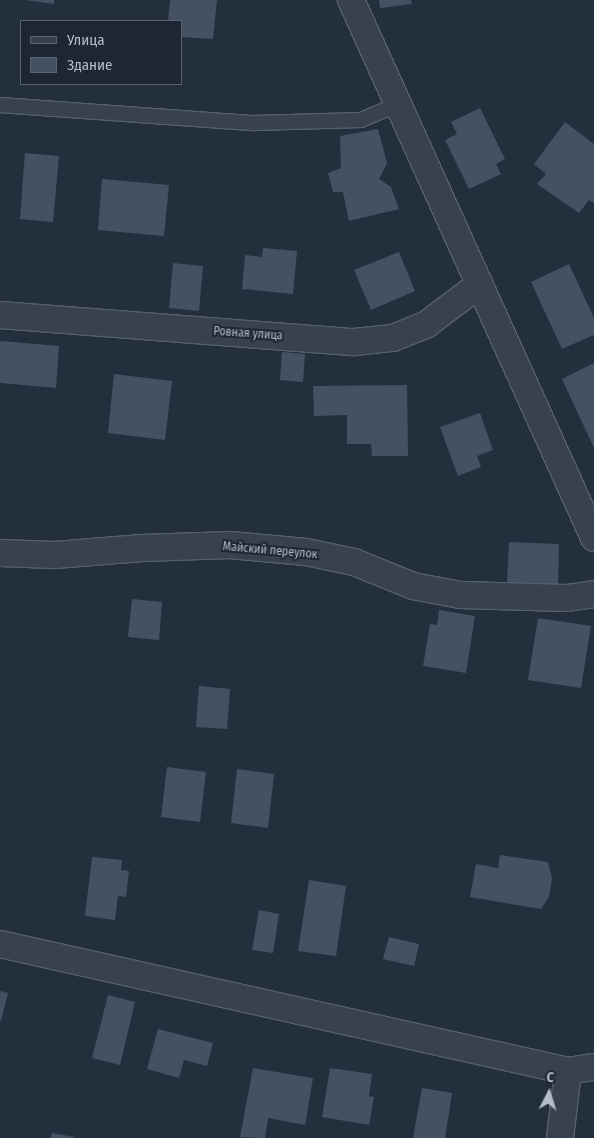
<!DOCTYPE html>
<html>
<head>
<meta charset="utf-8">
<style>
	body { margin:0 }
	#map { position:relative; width:594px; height:1138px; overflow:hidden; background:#242f3e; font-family:"Fira Sans Condensed",sans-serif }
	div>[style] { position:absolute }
	.building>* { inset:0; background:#455162 }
	.roads { filter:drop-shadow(1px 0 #565f6c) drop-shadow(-1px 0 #565f6c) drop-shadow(0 1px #565f6c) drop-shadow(0 -1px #565f6c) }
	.lane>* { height:14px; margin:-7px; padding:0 7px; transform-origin:7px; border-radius:7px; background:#38414e }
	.street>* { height:26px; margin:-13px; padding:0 13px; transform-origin:13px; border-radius:13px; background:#38414e }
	span { translate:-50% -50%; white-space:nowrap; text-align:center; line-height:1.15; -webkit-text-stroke:4px #1d2633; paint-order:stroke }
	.street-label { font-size:12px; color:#b4bcc9 }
	.legend { position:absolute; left:20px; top:20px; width:162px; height:65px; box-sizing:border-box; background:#1d2633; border:1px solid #59626f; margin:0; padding:6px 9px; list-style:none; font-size:15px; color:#b4bcc9 }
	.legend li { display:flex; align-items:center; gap:10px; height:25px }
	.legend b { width:25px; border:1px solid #59626f }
	.north { position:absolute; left:524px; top:1068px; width:50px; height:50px; -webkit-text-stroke:4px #1d2633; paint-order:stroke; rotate:5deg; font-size:14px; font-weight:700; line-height:20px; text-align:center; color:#b4bcc9 }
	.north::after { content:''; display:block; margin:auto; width:18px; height:22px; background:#b4bcc9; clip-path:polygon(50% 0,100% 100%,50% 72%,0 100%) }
</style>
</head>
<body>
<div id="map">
	<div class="building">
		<i style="clip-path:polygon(25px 0,54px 0,54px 4px)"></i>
		<i style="clip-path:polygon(170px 0,217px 0,213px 39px,181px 37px,181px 21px,168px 21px)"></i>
		<i style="clip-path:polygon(379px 0,411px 0,412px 4px,380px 8px)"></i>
		<i style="clip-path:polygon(480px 108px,505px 159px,496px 164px,501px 174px,469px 189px,445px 140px,457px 134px,451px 122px)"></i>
		<i style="clip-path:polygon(565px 122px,594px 144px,594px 203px,589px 200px,579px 213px,537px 184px,546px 174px,534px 164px)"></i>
		<i style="clip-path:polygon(378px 129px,387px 163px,379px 179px,391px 187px,399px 209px,349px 221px,343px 192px,333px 192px,328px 173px,341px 168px,340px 136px)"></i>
		<i style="clip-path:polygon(25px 153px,59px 156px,53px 222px,20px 219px)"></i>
		<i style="clip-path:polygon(102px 179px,169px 185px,164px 236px,98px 230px)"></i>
		<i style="clip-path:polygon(263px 248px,297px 251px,293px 294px,242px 289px,245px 255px,262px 257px)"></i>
		<i style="clip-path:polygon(399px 252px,415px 291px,371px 310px,354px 270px)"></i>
		<i style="clip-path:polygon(173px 263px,203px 266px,199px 311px,169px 308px)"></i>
		<i style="clip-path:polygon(569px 264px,594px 318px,594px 335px,562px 349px,531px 282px)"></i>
		<i style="clip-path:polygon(0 341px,59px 346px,56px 388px,0 383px)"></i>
		<i style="clip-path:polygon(282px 352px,305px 354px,303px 382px,280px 380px)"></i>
		<i style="clip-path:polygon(594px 363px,594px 448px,562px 379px)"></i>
		<i style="clip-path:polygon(114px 374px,172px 381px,165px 440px,108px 433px)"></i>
		<i style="clip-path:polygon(407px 385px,408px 456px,372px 456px,371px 444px,347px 444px,347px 415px,314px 416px,313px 386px)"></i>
		<i style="clip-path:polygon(480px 413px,493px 450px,477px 456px,481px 467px,458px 476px,440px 427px)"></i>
		<i style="clip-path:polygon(509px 542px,559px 544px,558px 584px,507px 582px)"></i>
		<i style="clip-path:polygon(132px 599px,162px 602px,159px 640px,128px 637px)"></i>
		<i style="clip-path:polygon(439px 610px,475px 616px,466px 673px,423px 666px,430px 624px,437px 625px)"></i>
		<i style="clip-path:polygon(538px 618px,591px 626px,581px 688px,528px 680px)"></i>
		<i style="clip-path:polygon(199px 686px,230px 689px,227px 729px,196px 727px)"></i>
		<i style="clip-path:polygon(167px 767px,206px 772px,200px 822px,161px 817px)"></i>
		<i style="clip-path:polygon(237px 769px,274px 774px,268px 828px,231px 823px)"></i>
		<i style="clip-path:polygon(500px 855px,548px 862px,552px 878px,549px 897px,541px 909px,470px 897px,476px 864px,498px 868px)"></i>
		<i style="clip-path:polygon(92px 857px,122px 860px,121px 870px,129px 871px,126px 897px,118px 896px,115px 920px,85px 916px)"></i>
		<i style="clip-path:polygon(309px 880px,346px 886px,336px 956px,298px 951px)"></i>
		<i style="clip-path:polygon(259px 910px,279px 914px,273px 953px,252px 950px)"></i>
		<i style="clip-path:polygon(389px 937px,419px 944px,414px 966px,383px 959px)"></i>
		<i style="clip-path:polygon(0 991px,8px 993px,1px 1021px,0 1021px)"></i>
		<i style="clip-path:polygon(108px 995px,135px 1002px,120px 1065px,92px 1058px)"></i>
		<i style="clip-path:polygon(158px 1029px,213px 1043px,207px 1066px,184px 1060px,179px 1078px,147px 1069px)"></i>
		<i style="clip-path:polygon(253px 1068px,313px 1078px,305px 1125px,268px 1118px,265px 1138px,240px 1137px)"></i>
		<i style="clip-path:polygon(330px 1068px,372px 1074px,369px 1096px,374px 1097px,369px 1125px,322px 1117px)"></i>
		<i style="clip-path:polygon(422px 1088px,452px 1093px,445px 1138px,413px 1138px)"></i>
		<i style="clip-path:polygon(52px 1133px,74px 1137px,74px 1138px,51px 1138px)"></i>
	</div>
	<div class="roads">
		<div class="lane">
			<i style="left:0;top:105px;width:255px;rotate:4.1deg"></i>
			<i style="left:254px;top:123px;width:107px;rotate:-1.6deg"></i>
			<i style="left:361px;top:120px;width:39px;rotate:-23deg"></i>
		</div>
		<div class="street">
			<i style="left:351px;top:0;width:590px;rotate:65.69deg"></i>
			<i style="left:0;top:315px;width:355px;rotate:4.4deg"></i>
			<i style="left:354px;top:342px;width:39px;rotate:-6deg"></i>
			<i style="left:393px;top:338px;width:37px;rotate:-22deg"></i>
			<i style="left:427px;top:324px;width:66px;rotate:-37deg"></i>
			<i style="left:0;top:553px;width:55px;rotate:2.1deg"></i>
			<i style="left:55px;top:555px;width:87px;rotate:-4.6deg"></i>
			<i style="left:142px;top:548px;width:88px;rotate:-2deg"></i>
			<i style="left:230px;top:545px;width:76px;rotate:5.3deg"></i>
			<i style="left:306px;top:552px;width:49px;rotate:11.8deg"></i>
			<i style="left:354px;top:562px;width:64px;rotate:22.1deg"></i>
			<i style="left:413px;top:586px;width:48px;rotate:10.8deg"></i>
			<i style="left:460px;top:595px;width:107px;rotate:1.6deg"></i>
			<i style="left:567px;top:598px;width:27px;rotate:-8deg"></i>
			<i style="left:0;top:944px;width:582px;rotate:12.6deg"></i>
			<i style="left:568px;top:1071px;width:26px;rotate:-9deg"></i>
			<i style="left:560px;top:1138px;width:67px;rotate:-83.2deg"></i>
		</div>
	</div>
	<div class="street-label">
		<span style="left:248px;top:334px;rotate:4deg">Ровная улица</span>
		<span style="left:270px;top:551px;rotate:5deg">Майский переулок</span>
	</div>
	<ul class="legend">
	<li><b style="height:6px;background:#38414e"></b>Улица</li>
	<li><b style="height:14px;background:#455162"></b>Здание</li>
	</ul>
	<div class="north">С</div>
</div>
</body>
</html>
